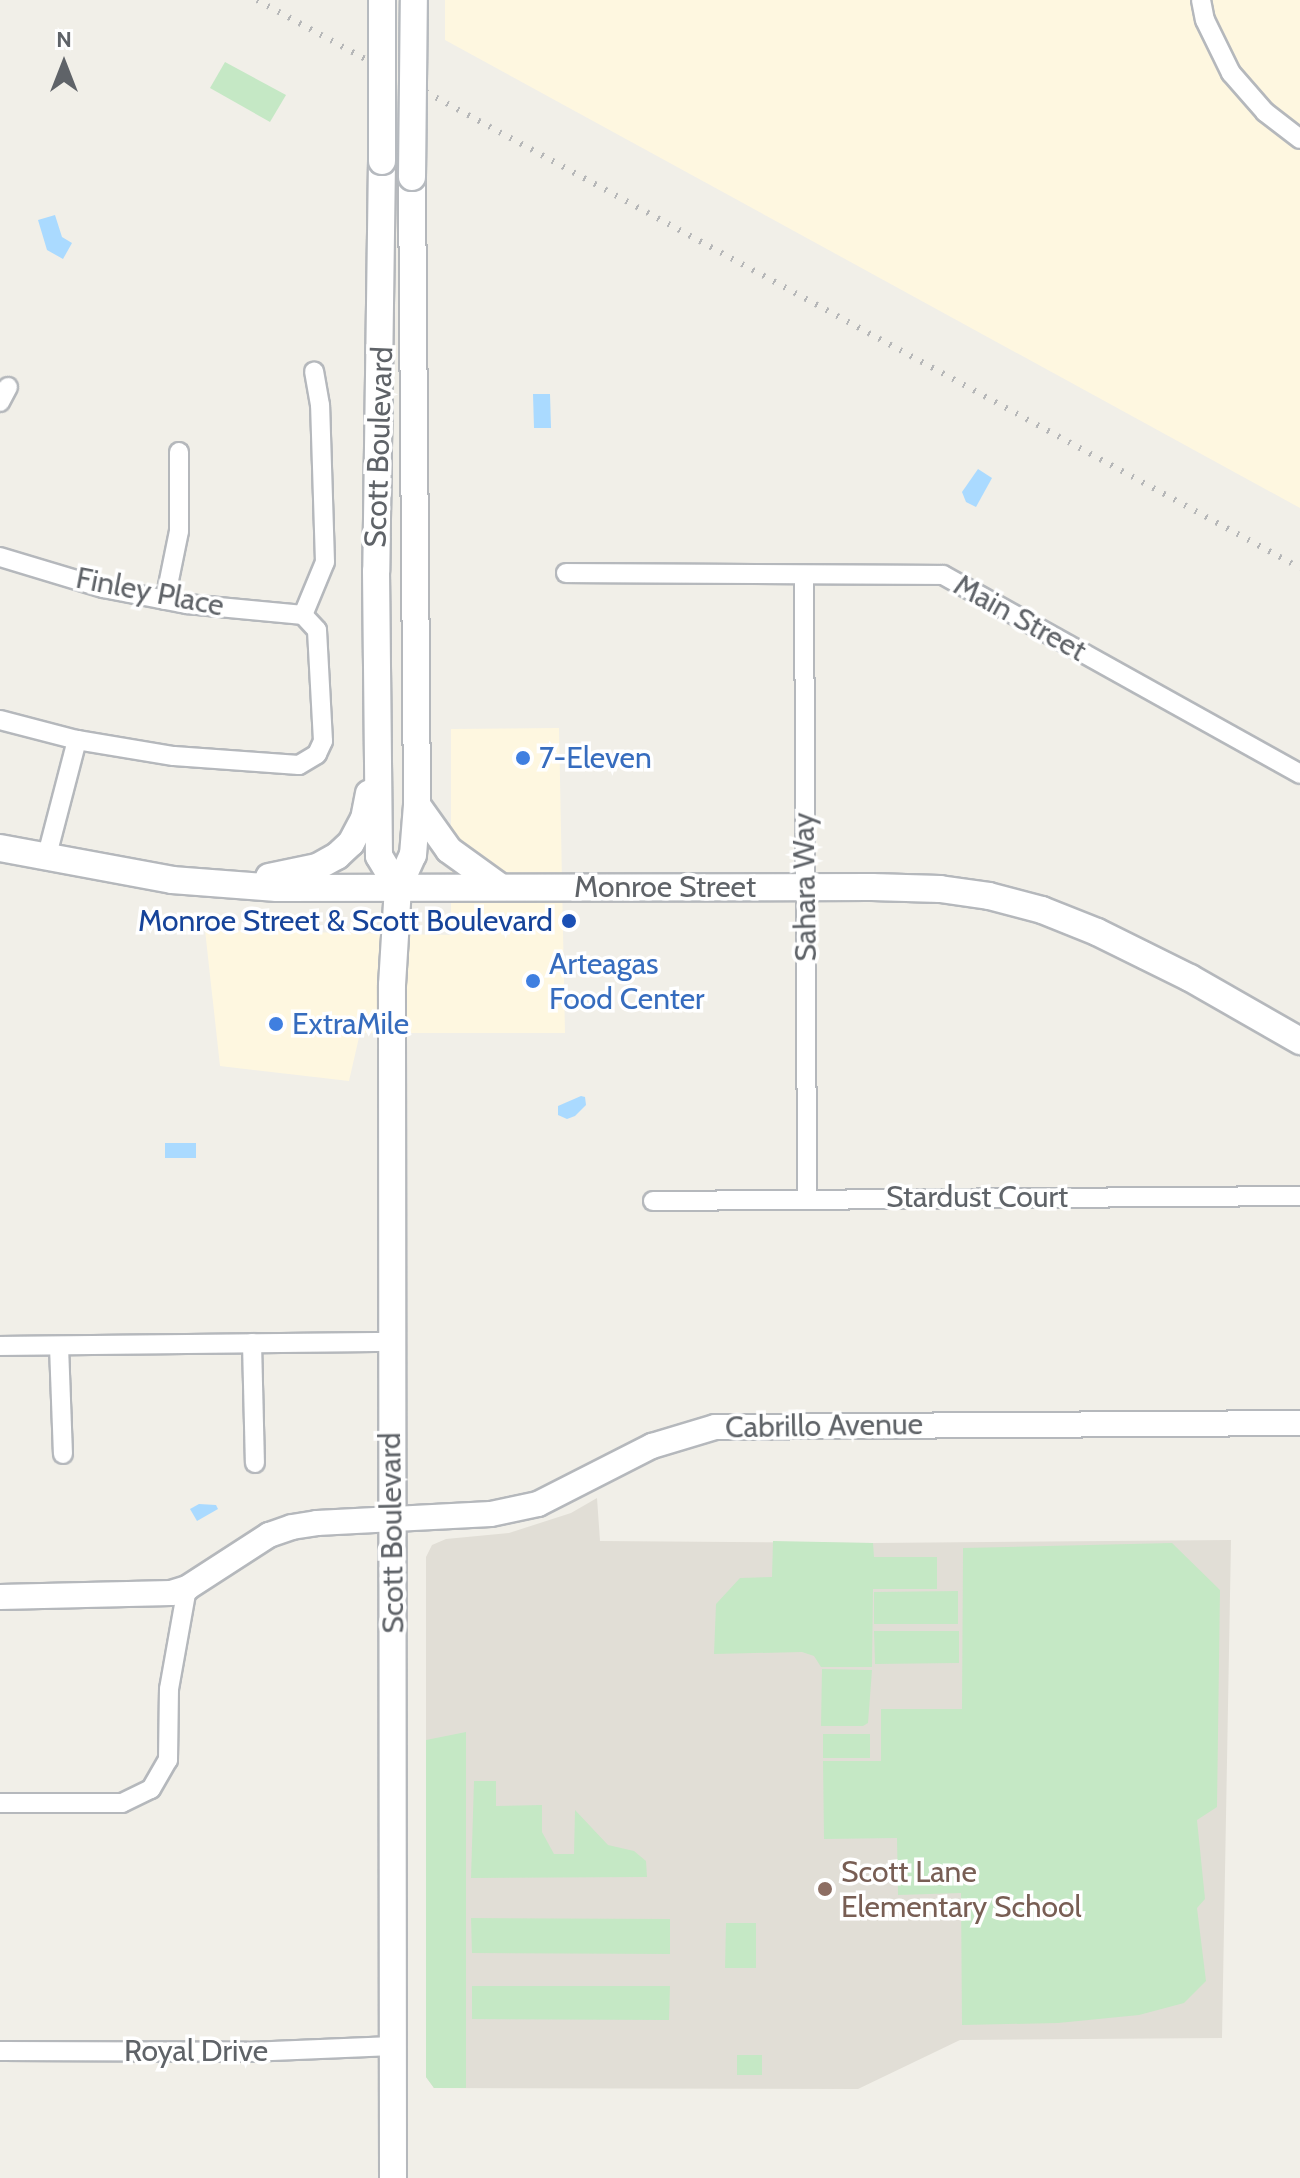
<!DOCTYPE html>
<html>
<head>
<meta charset="utf-8">
<style>
	body { margin:0 }
	#map { position:relative; width:1300px; height:2178px; overflow:hidden; background:#f1efe8; font-family:Cabin,sans-serif }
	div>[style] { position:absolute }
	.commercial>* { inset:0; background:#fef7e0 }
	.education>* { inset:0; background:#e1ded6 }
	.green>* { inset:0; background:#c5e8c5 }
	.water>* { inset:0; background:#aadaff }
	.roads { filter:drop-shadow(2px 0 #b5b8bc) drop-shadow(-2px 0 #b5b8bc) drop-shadow(0 2px #b5b8bc) drop-shadow(0 -2px #b5b8bc) }
	.minor>* { height:18px; margin:-9px; padding:0 9px; transform-origin:9px; border-radius:9px; background:#fff }
	.tertiary>* { height:24px; margin:-12px; padding:0 12px; transform-origin:12px; border-radius:12px; background:#fff }
	.secondary>* { height:26px; margin:-13px; padding:0 13px; transform-origin:13px; border-radius:13px; background:#fff }
	.rail>* { height:6px; margin-top:-3px; transform-origin:0; background:repeating-linear-gradient(90deg,#b6b7b8 0 2px,transparent 0 12px) }
	.bridges { filter:drop-shadow(2px 0 #b6babf) drop-shadow(-2px 0 #b6babf) drop-shadow(0 2px #b6babf) drop-shadow(0 -2px #b6babf) }
	.secondary-bridge>* { height:26px; margin:-13px; padding:0 13px; transform-origin:13px; border-radius:13px; background:#fff }
	.dots>* { width:22px; height:22px; translate:-50% -50%; box-sizing:border-box; border:4px solid #fff; border-radius:50% }
	span { translate:-50% -50%; white-space:nowrap; text-align:center; line-height:1.15; -webkit-text-stroke:7px #fff; paint-order:stroke }
	.street-label { font-size:30px; color:#5f6368 }
	.shop-label { font-size:30px; color:#366cbe }
	.left { translate:0 -50%; text-align:left }
	.transit-label { font-size:30px; color:#164399 }
	.right { translate:-100% -50%; text-align:right }
	.education-label { font-size:30px; color:#785e54 }
	.north { position:absolute; left:24px; top:24px; width:80px; height:80px; -webkit-text-stroke:6px #fff; paint-order:stroke; rotate:0deg; font-size:22px; font-weight:700; line-height:32px; text-align:center; color:#5f6368 }
	.north::after { content:''; display:block; margin:auto; width:28px; height:36px; background:#5f6368; clip-path:polygon(50% 0,100% 100%,50% 72%,0 100%) }
</style>
</head>
<body>
<div id="map">
	<div class="commercial">
		<i style="clip-path:polygon(445px 0,1300px 0,1300px 508px,445px 40px)"></i>
		<i style="clip-path:polygon(559px 728px,565px 1033px,360px 1033px,349px 1081px,220px 1066px,205px 930px,451px 935px,451px 729px)"></i>
	</div>
	<div class="education">
		<i style="clip-path:polygon(597px 1498px,600px 1541px,873px 1543px,1231px 1540px,1222px 2038px,960px 2040px,858px 2089px,434px 2088px,426px 2077px,426px 1557px,432px 1545px,446px 1539px,509px 1533px,571px 1513px)"></i>
	</div>
	<div class="green">
		<i style="clip-path:polygon(225px 62px,286px 95px,270px 122px,210px 88px)"></i>
		<i style="clip-path:polygon(773px 1541px,873px 1543px,874px 1557px,937px 1557px,937px 1589px,873px 1589px,872px 1667px,821px 1667px,814px 1656px,802px 1652px,714px 1654px,716px 1604px,740px 1578px,772px 1577px)"></i>
		<i style="clip-path:polygon(1172px 1543px,1220px 1590px,1217px 1807px,1197px 1820px,1205px 1899px,1197px 1908px,1206px 1981px,1184px 2003px,1139px 2015px,1058px 2023px,962px 2025px,961px 1893px,898px 1895px,897px 1838px,824px 1839px,823px 1761px,881px 1761px,881px 1709px,962px 1709px,963px 1548px)"></i>
		<i style="clip-path:polygon(958px 1591px,958px 1624px,874px 1624px,874px 1592px)"></i>
		<i style="clip-path:polygon(874px 1631px,959px 1631px,959px 1663px,875px 1664px)"></i>
		<i style="clip-path:polygon(822px 1669px,872px 1670px,868px 1723px,863px 1726px,821px 1726px)"></i>
		<i style="clip-path:polygon(466px 1732px,466px 2088px,434px 2088px,426px 2077px,426px 1740px)"></i>
		<i style="clip-path:polygon(823px 1734px,870px 1734px,870px 1758px,823px 1758px)"></i>
		<i style="clip-path:polygon(474px 1781px,496px 1781px,496px 1806px,542px 1805px,542px 1832px,554px 1854px,574px 1854px,575px 1810px,608px 1845px,634px 1851px,646px 1861px,647px 1877px,471px 1878px)"></i>
		<i style="clip-path:polygon(471px 1918px,670px 1919px,670px 1954px,472px 1953px)"></i>
		<i style="clip-path:polygon(726px 1923px,756px 1923px,756px 1968px,725px 1968px)"></i>
		<i style="clip-path:polygon(472px 1986px,670px 1986px,669px 2020px,472px 2019px)"></i>
		<i style="clip-path:polygon(737px 2055px,762px 2055px,762px 2075px,737px 2075px)"></i>
	</div>
	<div class="water">
		<i style="clip-path:polygon(55px 215px,62px 237px,72px 243px,63px 259px,47px 250px,38px 220px)"></i>
		<i style="clip-path:polygon(533px 394px,550px 394px,551px 428px,534px 428px)"></i>
		<i style="clip-path:polygon(978px 469px,992px 478px,976px 507px,966px 502px,962px 492px)"></i>
		<i style="clip-path:polygon(581px 1096px,585px 1097px,586px 1105px,575px 1116px,567px 1119px,558px 1115px,558px 1106px)"></i>
		<i style="clip-path:polygon(165px 1143px,196px 1143px,196px 1158px,165px 1158px)"></i>
		<i style="clip-path:polygon(199px 1504px,216px 1505px,218px 1509px,197px 1521px,190px 1509px)"></i>
	</div>
	<div class="roads">
		<div class="minor">
			<i style="left:1201px;top:0;width:20px;rotate:79deg"></i>
			<i style="left:1205px;top:20px;width:59px;rotate:63.9deg"></i>
			<i style="left:1231px;top:73px;width:52px;rotate:48.9deg"></i>
			<i style="left:1265px;top:112px;width:44px;rotate:37.6deg"></i>
			<i style="left:0;top:402px;width:17px;rotate:-62deg"></i>
			<i style="left:0;top:557px;width:108px;rotate:16.8deg"></i>
			<i style="left:103px;top:588px;width:86px;rotate:10.8deg"></i>
			<i style="left:187px;top:604px;width:117px;rotate:5.4deg"></i>
			<i style="left:566px;top:573px;width:377px;rotate:0.3deg"></i>
			<i style="left:943px;top:575px;width:409px;rotate:29.1deg"></i>
			<i style="left:804px;top:576px;width:622px;rotate:89.72deg"></i>
			<i style="left:165px;top:600px;width:70px;rotate:-78.5deg"></i>
			<i style="left:179px;top:531px;width:79px;rotate:-90deg"></i>
			<i style="left:303px;top:615px;width:57px;rotate:-67.5deg"></i>
			<i style="left:325px;top:562px;width:157px;rotate:-91.8deg"></i>
			<i style="left:320px;top:405px;width:34px;rotate:-100deg"></i>
			<i style="left:0;top:720px;width:80px;rotate:14.6deg"></i>
			<i style="left:77px;top:740px;width:98px;rotate:9.4deg"></i>
			<i style="left:174px;top:756px;width:125px;rotate:4.1deg"></i>
			<i style="left:299px;top:765px;width:21px;rotate:-31deg"></i>
			<i style="left:317px;top:754px;width:14px;rotate:-65deg"></i>
			<i style="left:323px;top:741px;width:111px;rotate:-93.1deg"></i>
			<i style="left:317px;top:630px;width:21px;rotate:-133deg"></i>
			<i style="left:46px;top:859px;width:123px;rotate:-75.4deg"></i>
			<i style="left:653px;top:1201px;width:647px;rotate:-0.44deg"></i>
			<i style="left:252px;top:1343px;width:120px;rotate:88.6deg"></i>
			<i style="left:0;top:1346px;width:390px;rotate:-0.6deg"></i>
			<i style="left:59px;top:1346px;width:108px;rotate:87.9deg"></i>
			<i style="left:0;top:1803px;width:122px"></i>
			<i style="left:122px;top:1803px;width:32px;rotate:-26deg"></i>
			<i style="left:151px;top:1789px;width:34px;rotate:-60deg"></i>
			<i style="left:168px;top:1760px;width:71px;rotate:-89.2deg"></i>
			<i style="left:169px;top:1689px;width:103px;rotate:-79.9deg"></i>
			<i style="left:0;top:2051px;width:248px;rotate:0.2deg"></i>
			<i style="left:248px;top:2052px;width:145px;rotate:-2.4deg"></i>
		</div>
		<div class="tertiary">
			<i style="left:0;top:1597px;width:171px;rotate:-1.3deg"></i>
			<i style="left:171px;top:1593px;width:17px;rotate:-17deg"></i>
			<i style="left:187px;top:1588px;width:98px;rotate:-32.9deg"></i>
			<i style="left:269px;top:1535px;width:24px;rotate:-19deg"></i>
			<i style="left:292px;top:1527px;width:25px;rotate:-9deg"></i>
			<i style="left:317px;top:1523px;width:174px;rotate:-3deg"></i>
			<i style="left:491px;top:1514px;width:48px;rotate:-12deg"></i>
			<i style="left:538px;top:1504px;width:128px;rotate:-27deg"></i>
			<i style="left:652px;top:1446px;width:66px;rotate:-16.8deg"></i>
			<i style="left:715px;top:1427px;width:585px;rotate:-0.39deg"></i>
		</div>
		<div class="secondary">
			<i style="left:382px;top:161px;width:410px;rotate:90.8deg"></i>
			<i style="left:376px;top:571px;width:285px;rotate:89.4deg"></i>
			<i style="left:379px;top:856px;width:37px;rotate:59deg"></i>
			<i style="left:417px;top:805px;width:55px;rotate:54.6deg"></i>
			<i style="left:449px;top:850px;width:62px;rotate:35.8deg"></i>
			<i style="left:0;top:848px;width:175px;rotate:10.5deg"></i>
			<i style="left:172px;top:880px;width:105px;rotate:4.4deg"></i>
			<i style="left:277px;top:888px;width:595px;rotate:-0.1deg"></i>
			<i style="left:872px;top:887px;width:68px;rotate:1.7deg"></i>
			<i style="left:940px;top:889px;width:49px;rotate:8.1deg"></i>
			<i style="left:989px;top:896px;width:55px;rotate:14.8deg"></i>
			<i style="left:1042px;top:910px;width:59px;rotate:21.8deg"></i>
			<i style="left:1097px;top:932px;width:104px;rotate:26.3deg"></i>
			<i style="left:1190px;top:978px;width:127px;rotate:29.8deg"></i>
			<i style="left:269px;top:877px;width:49px;rotate:-11.8deg"></i>
			<i style="left:317px;top:867px;width:23px;rotate:-29deg"></i>
			<i style="left:337px;top:856px;width:19px;rotate:-43deg"></i>
			<i style="left:351px;top:843px;width:27px;rotate:-62deg"></i>
			<i style="left:364px;top:819px;width:26px;rotate:-79deg"></i>
			<i style="left:393px;top:2178px;width:1193px;rotate:-90.05deg"></i>
			<i style="left:392px;top:985px;width:97px;rotate:-86.5deg"></i>
			<i style="left:398px;top:888px;width:36px;rotate:-66deg"></i>
			<i style="left:413px;top:855px;width:50px;rotate:-85.4deg"></i>
			<i style="left:417px;top:805px;width:628px;rotate:-90.46deg"></i>
		</div>
	</div>
	<div class="rail">
		<i style="left:257px;top:0;width:1188px;rotate:28.57deg"></i>
	</div>
	<div class="bridges">
		<div class="secondary-bridge">
			<i style="left:382px;top:0;width:161px;rotate:90deg"></i>
			<i style="left:412px;top:177px;width:177px;rotate:-89.4deg"></i>
		</div>
	</div>
	<div class="dots">
		<i style="left:523px;top:758px;background:#3f7fe0"></i>
		<i style="left:569px;top:921px;background:#1a4fb4"></i>
		<i style="left:533px;top:981px;background:#3f7fe0"></i>
		<i style="left:276px;top:1024px;background:#3f7fe0"></i>
		<i style="left:825px;top:1889px;background:#8d6e63"></i>
	</div>
	<div class="street-label">
		<span style="left:379px;top:447px;rotate:-88deg">Scott Boulevard</span>
		<span style="left:150px;top:592px;rotate:11deg">Finley Place</span>
		<span style="left:1020px;top:618px;rotate:29deg">Main Street</span>
		<span style="left:665px;top:887px">Monroe Street</span>
		<span style="left:805px;top:887px;rotate:-91deg">Sahara Way</span>
		<span style="left:977px;top:1197px">Stardust Court</span>
		<span style="left:824px;top:1426px;rotate:-1deg">Cabrillo Avenue</span>
		<span style="left:392px;top:1533px;rotate:-91deg">Scott Boulevard</span>
		<span style="left:196px;top:2051px">Royal Drive</span>
	</div>
	<div class="shop-label">
		<span class="left" style="left:539px;top:758px">7-Eleven</span>
		<span class="left" style="left:549px;top:981px">Arteagas<br>Food Center</span>
		<span class="left" style="left:292px;top:1024px">ExtraMile</span>
	</div>
	<div class="transit-label">
		<span class="right" style="left:553px;top:921px">Monroe Street &amp; Scott Boulevard</span>
	</div>
	<div class="education-label">
		<span class="left" style="left:841px;top:1889px">Scott Lane<br>Elementary School</span>
	</div>
	<div class="north">N</div>
</div>
</body>
</html>
